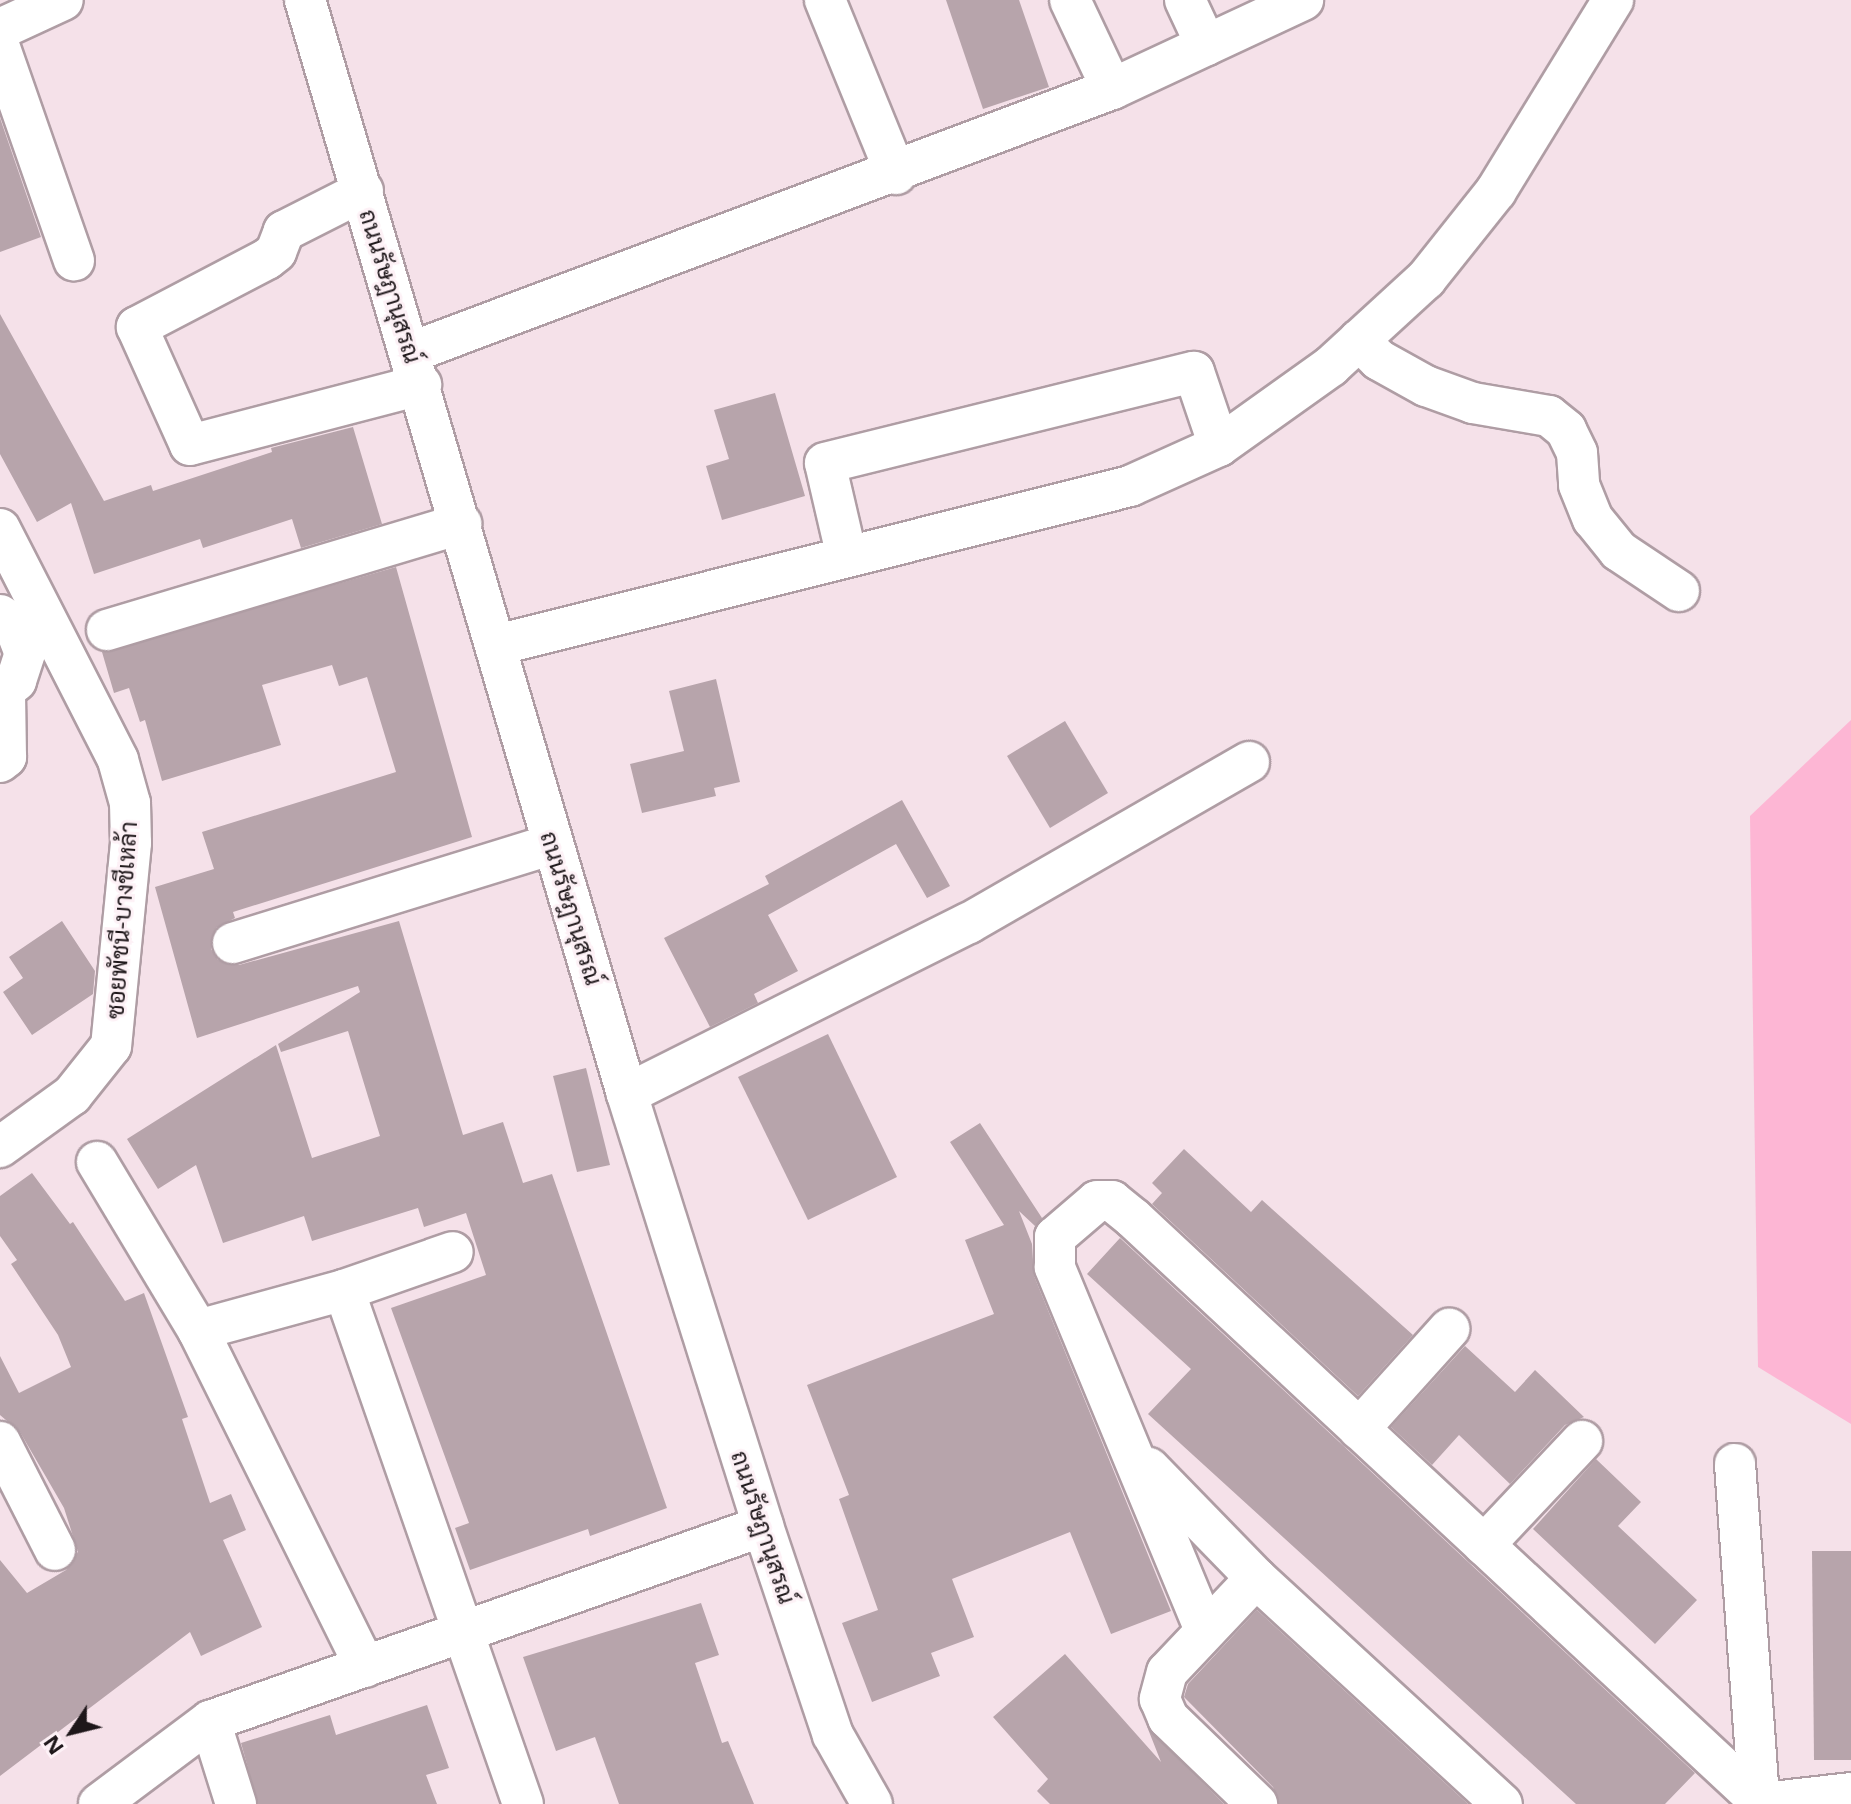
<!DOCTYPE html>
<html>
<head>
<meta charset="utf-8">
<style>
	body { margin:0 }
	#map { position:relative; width:1851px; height:1804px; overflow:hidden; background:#f5e1e9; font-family:"Open Sans",Sarabun,sans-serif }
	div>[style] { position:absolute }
	.green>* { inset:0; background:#fdb6d4 }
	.building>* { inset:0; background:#b7a4ab }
	.roads { filter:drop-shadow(2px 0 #af9da4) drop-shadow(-2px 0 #af9da4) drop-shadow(0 2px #af9da4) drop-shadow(0 -2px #af9da4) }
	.minor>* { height:40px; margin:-20px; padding:0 20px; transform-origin:20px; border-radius:20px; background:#fff }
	span { translate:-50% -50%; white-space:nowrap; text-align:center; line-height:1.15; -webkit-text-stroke:6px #fdf1f6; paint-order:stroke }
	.street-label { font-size:24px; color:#1e171a }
	.north { position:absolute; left:32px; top:1692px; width:80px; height:80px; -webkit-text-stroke:6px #fdf1f6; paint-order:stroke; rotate:235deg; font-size:22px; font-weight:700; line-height:32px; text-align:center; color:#1e171a }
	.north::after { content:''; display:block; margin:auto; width:28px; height:36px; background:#1e171a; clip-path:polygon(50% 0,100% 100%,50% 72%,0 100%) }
</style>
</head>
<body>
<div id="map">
	<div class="green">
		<i style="clip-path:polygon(1851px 720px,1851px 1424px,1758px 1367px,1750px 816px)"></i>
	</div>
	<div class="building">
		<i style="clip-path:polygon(946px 0,1019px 0,1049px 87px,983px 109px)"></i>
		<i style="clip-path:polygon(0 118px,41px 237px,0 252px)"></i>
		<i style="clip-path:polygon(0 314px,104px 501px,151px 485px,153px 491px,272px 452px,271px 448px,353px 427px,382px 524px,301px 548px,292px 519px,203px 548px,200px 539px,94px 574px,71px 503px,37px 522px,0 454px)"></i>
		<i style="clip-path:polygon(775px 393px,805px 496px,722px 520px,706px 466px,729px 459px,714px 410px)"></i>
		<i style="clip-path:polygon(396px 567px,472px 837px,233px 912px,235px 918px,216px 928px,211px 949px,218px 960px,239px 965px,399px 921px,463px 1135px,503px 1122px,523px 1183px,552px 1174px,667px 1508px,590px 1536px,588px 1529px,470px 1570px,455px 1528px,469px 1523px,391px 1308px,486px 1275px,466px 1213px,424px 1227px,418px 1208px,312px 1241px,304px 1216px,223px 1243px,196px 1165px,158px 1189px,127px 1139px,276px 1045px,312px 1158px,380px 1136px,348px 1031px,281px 1052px,278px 1044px,360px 992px,358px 986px,197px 1038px,155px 887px,214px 869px,202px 832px,396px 772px,367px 677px,339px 686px,332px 665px,262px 685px,281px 745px,162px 781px,145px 720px,140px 722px,129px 688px,114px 693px,102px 652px)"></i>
		<i style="clip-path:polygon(716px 679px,740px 782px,714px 788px,716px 796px,642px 813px,630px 764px,684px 751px,669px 691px)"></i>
		<i style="clip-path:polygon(1065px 721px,1108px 793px,1050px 828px,1007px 756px)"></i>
		<i style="clip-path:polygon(902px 800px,950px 886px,927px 898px,896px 844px,768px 915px,798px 971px,754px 994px,758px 1003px,710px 1027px,664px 938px,769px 884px,765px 876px)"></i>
		<i style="clip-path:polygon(62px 921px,95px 971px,93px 994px,32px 1035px,3px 992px,23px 978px,9px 957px)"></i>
		<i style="clip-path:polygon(828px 1034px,897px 1177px,808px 1220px,738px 1077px)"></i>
		<i style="clip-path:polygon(586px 1068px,610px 1165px,577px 1172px,553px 1076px)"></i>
		<i style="clip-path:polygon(980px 1123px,1042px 1218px,1035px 1226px,1019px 1211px,1032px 1244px,1034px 1276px,1171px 1611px,1111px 1634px,1070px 1532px,952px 1579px,974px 1637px,931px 1653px,940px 1676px,872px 1702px,842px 1623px,878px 1610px,839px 1499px,849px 1495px,807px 1385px,994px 1314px,965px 1240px,1004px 1225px,950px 1142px)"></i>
		<i style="clip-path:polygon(1184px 1149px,1251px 1212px,1262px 1200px,1413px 1335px,1358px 1396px,1152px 1204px,1162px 1193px,1152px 1183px)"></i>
		<i style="clip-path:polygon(32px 1173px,70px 1224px,73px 1222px,125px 1301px,144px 1293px,188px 1417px,182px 1419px,210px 1503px,231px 1494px,246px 1530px,223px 1540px,262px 1627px,201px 1656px,190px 1632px,0 1776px,0 1560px,27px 1593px,66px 1570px,78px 1552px,64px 1508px,20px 1432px,0 1415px,0 1356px,19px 1393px,71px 1367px,58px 1335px,11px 1264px,17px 1260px,0 1236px,0 1196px)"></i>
		<i style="clip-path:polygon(1120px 1238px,1695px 1773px,1665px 1804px,1576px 1804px,1148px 1414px,1191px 1369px,1087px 1274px)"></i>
		<i style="clip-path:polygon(1465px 1346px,1515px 1392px,1535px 1370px,1584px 1417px,1565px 1425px,1510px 1484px,1459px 1435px,1432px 1465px,1391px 1427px)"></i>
		<i style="clip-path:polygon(1596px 1459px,1641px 1502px,1618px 1526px,1697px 1600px,1655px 1644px,1533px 1529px)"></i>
		<i style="clip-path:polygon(1812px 1551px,1851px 1551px,1851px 1760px,1814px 1760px)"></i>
		<i style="clip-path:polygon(701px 1603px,719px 1655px,695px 1663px,722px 1743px,728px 1741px,754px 1804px,619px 1804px,595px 1737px,556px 1751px,523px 1657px)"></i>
		<i style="clip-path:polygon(1257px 1610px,1468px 1804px,1279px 1804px,1273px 1787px,1184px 1697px,1188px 1684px)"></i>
		<i style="clip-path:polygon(1065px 1654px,1161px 1762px,1148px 1729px,1224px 1804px,1050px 1804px,1037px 1791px,1048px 1779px,993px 1717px)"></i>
		<i style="clip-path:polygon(427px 1705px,449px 1768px,426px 1775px,437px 1804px,258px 1804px,241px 1743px,330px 1715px,336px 1735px)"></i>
	</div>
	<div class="roads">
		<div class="minor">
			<i style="left:305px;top:0;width:1140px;rotate:73.6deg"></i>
			<i style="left:627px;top:1094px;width:453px;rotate:72.5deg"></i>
			<i style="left:763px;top:1526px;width:220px;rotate:71.5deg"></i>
			<i style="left:833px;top:1735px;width:79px;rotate:60.5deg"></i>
			<i style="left:825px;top:0;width:188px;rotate:67.8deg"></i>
			<i style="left:1185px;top:0;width:50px;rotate:65deg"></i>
			<i style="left:0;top:29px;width:69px;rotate:-24.7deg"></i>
			<i style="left:0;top:48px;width:225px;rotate:70.8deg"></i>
			<i style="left:1112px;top:89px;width:211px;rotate:-25deg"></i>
			<i style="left:363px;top:191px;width:89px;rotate:153.1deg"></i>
			<i style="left:284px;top:231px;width:22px;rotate:111deg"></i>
			<i style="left:276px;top:252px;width:11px;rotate:142deg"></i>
			<i style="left:267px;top:259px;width:147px;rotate:152.4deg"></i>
			<i style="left:137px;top:327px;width:129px;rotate:65.8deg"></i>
			<i style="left:190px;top:445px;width:239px;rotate:-14.6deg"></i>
			<i style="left:1359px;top:340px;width:28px;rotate:45deg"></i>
			<i style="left:1379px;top:360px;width:54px;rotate:29deg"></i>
			<i style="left:1426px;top:386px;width:50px;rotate:19.9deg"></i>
			<i style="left:1473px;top:403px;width:77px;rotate:9.7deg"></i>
			<i style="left:1549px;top:416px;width:22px;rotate:39deg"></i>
			<i style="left:1566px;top:430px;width:25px;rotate:64deg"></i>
			<i style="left:1577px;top:453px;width:32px;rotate:86deg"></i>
			<i style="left:1579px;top:485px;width:37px;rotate:68deg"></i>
			<i style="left:1593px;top:519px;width:41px;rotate:50.9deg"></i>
			<i style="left:1619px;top:551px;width:72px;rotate:33.7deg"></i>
			<i style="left:412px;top:352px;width:748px;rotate:-20.59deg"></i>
			<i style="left:1112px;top:89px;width:98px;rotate:-115.3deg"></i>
			<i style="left:0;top:529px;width:259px;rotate:62.9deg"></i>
			<i style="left:118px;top:760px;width:45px;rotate:74.4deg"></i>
			<i style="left:130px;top:803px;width:40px;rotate:88.6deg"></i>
			<i style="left:131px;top:843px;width:204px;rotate:95.6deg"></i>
			<i style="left:111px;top:1046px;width:63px;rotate:128.5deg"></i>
			<i style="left:72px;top:1095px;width:89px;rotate:144.2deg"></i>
			<i style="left:846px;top:553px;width:92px;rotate:-103.1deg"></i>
			<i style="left:825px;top:463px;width:380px;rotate:-13.9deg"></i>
			<i style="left:1194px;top:372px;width:78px;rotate:71.3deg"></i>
			<i style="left:0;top:615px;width:17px;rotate:36deg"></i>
			<i style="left:14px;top:625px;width:30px;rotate:69deg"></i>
			<i style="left:25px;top:653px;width:29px;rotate:108deg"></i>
			<i style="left:16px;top:681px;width:20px;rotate:143deg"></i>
			<i style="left:107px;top:630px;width:370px;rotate:-16.7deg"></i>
			<i style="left:497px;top:645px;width:653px;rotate:-14.1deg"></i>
			<i style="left:1130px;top:486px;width:98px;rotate:-24.2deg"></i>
			<i style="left:1219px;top:446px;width:138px;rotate:-35.5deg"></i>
			<i style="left:1331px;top:366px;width:129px;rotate:-42.5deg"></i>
			<i style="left:1426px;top:279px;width:112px;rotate:-51.5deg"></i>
			<i style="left:1496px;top:191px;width:224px;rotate:-58.5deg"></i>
			<i style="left:0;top:762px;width:8px;rotate:-40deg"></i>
			<i style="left:6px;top:757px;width:66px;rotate:-90.9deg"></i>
			<i style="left:233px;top:943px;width:334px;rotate:-17.2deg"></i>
			<i style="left:627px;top:1094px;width:382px;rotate:-26.6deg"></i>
			<i style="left:969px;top:923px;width:323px;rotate:-29.9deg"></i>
			<i style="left:97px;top:1162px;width:196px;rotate:59deg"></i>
			<i style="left:198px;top:1330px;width:376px;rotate:63.6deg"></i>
			<i style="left:344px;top:1290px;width:544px;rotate:70.8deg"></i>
			<i style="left:198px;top:1330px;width:151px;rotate:-15.3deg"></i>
			<i style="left:344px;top:1290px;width:115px;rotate:-19.2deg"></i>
			<i style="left:1359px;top:1429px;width:135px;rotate:-48deg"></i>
			<i style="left:0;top:1442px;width:121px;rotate:63deg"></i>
			<i style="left:1735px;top:1464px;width:338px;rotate:85.9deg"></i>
			<i style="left:1149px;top:1468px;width:153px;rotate:45.8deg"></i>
			<i style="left:1256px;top:1578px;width:334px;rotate:42.6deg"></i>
			<i style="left:1484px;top:1545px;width:143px;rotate:-46.7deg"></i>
			<i style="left:1256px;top:1578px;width:129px;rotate:133.4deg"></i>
			<i style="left:1167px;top:1672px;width:28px;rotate:105deg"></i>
			<i style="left:1160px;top:1699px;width:21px;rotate:67deg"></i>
			<i style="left:1168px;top:1718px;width:124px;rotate:44deg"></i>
			<i style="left:1205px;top:1630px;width:393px;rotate:-112.5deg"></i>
			<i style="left:1055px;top:1267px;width:30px;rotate:-90deg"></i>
			<i style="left:1055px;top:1237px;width:55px;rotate:-40.6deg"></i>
			<i style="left:1097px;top:1201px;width:15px"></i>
			<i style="left:1112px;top:1201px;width:27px;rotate:39deg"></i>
			<i style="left:1133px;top:1218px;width:855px;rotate:42.96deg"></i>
			<i style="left:210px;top:1721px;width:87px;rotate:72.6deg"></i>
			<i style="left:99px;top:1804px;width:139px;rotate:-36.8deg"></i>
			<i style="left:210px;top:1721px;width:586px;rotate:-19.42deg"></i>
			<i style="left:1755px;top:1804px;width:97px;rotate:-6.5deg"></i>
		</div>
	</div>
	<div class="street-label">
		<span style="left:391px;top:286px;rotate:73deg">ถนนรัษฎานุสรณ์</span>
		<span style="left:572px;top:908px;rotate:73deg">ถนนรัษฎานุสรณ์</span>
		<span style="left:121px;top:920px;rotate:-86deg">ซอยพัชนี-บางชีเหล้า</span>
		<span style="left:764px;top:1527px;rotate:72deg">ถนนรัษฎานุสรณ์</span>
	</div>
	<div class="north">N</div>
</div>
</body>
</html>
